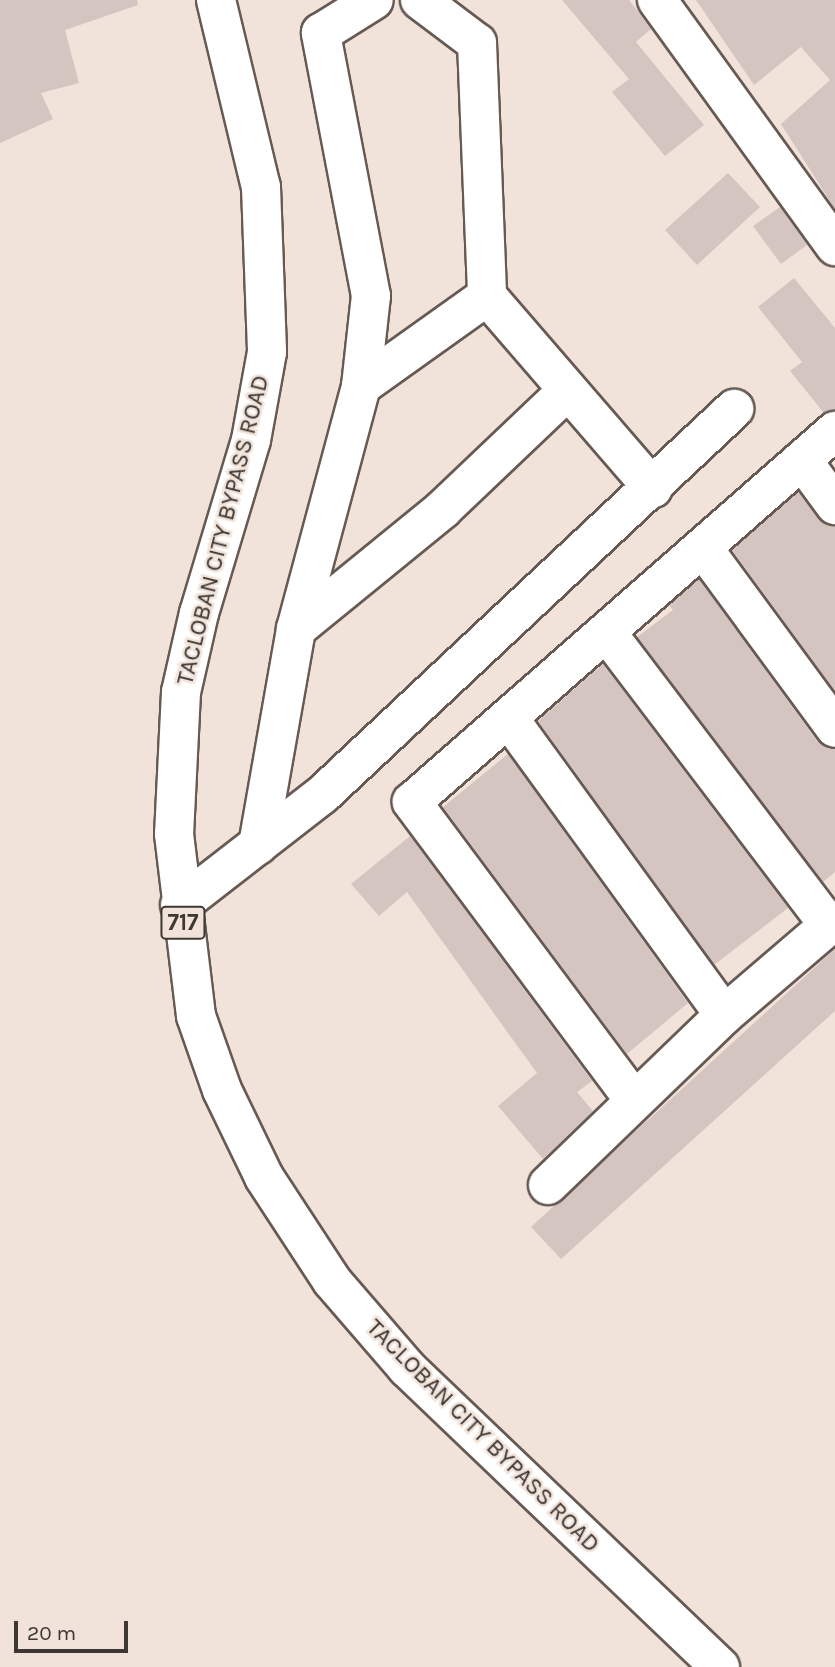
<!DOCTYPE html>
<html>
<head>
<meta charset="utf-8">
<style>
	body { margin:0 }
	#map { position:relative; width:835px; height:1667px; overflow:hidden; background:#f1e3da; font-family:Karla,sans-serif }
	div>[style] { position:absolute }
	.building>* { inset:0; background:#d5c5c1 }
	.roads { filter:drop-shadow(2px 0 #665a53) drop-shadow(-2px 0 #665a53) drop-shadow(0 2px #665a53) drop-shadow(0 -2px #665a53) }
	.minor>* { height:38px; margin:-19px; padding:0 19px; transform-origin:19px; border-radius:19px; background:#fff }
	.highway>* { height:38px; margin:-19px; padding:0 19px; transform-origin:19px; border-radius:19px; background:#fff }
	span { translate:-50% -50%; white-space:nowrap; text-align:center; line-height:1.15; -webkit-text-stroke:5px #f1e3da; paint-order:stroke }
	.shield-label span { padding:2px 5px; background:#f1e3da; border:2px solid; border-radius:5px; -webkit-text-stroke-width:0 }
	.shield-label { font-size:23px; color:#3d3834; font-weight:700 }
	.street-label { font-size:24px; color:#3d3834 }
	.scale { position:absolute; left:14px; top:1621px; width:114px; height:32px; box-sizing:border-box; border:4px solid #3d3834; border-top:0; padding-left:9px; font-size:21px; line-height:24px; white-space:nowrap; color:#3d3834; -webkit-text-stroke:5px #f1e3da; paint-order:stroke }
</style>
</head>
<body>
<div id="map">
	<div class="building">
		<i style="clip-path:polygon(0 0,137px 0,138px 5px,65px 30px,79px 83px,41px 93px,53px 119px,0 143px)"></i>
		<i style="clip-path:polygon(562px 0,629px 0,651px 29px,636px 42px,704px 125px,665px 156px,612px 92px,629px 79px)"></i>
		<i style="clip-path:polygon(696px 0,835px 0,835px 209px,781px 124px,830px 80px,801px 47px,754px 85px)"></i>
		<i style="clip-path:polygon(728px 173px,760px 207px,697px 265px,665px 230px)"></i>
		<i style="clip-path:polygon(780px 207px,807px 245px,781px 264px,753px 226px)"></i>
		<i style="clip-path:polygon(794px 278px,835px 328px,835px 410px,824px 413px,790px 371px,802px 362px,758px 307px)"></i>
		<i style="clip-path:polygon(798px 492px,818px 518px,835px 526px,835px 691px,732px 550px)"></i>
		<i style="clip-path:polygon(699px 579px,817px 741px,835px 749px,835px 872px,823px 882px,637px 637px,673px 610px,669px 605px)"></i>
		<i style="clip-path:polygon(603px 664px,788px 908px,714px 965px,538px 721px)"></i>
		<i style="clip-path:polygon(508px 754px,688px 1003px,627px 1054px,443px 807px)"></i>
		<i style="clip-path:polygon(410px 836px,592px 1081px,577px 1092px,593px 1111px,543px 1159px,498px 1106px,537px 1073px,508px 1033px,407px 892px,379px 916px,351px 884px)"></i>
		<i style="clip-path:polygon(835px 949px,835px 1011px,561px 1259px,531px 1227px)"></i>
	</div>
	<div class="roads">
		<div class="minor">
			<i style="left:420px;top:0;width:71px;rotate:37deg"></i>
			<i style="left:477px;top:43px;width:253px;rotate:87.7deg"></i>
			<i style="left:487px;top:296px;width:254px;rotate:49.2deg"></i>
			<i style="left:657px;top:0;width:304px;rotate:54.1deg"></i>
			<i style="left:361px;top:386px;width:155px;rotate:-35.5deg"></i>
			<i style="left:802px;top:460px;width:56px;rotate:53.7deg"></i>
			<i style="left:703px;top:548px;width:223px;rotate:53.7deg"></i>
			<i style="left:296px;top:629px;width:190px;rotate:-39.2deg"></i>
			<i style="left:443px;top:509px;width:171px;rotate:-43.6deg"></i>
			<i style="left:607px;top:633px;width:368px;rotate:52.8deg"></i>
			<i style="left:510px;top:720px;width:364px;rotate:54deg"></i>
			<i style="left:258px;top:845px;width:219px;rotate:-80deg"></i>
			<i style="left:296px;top:629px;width:252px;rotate:-75deg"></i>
			<i style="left:361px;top:386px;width:91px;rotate:-83.7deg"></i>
			<i style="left:371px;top:296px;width:268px;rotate:-100.8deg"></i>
			<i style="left:321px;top:33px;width:62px;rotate:-31.9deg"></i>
			<i style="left:180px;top:905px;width:180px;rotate:-37.8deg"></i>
			<i style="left:322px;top:795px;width:565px;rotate:-43.13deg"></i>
			<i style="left:634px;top:1100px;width:372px;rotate:-126.7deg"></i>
			<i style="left:412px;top:802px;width:563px;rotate:-41.25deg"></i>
			<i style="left:548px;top:1185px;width:245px;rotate:-44deg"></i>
			<i style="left:724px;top:1015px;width:146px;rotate:-40.6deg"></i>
		</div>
		<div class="highway">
			<i style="left:216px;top:0;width:192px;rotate:76.5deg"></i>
			<i style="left:261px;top:187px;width:165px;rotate:87.9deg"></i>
			<i style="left:267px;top:352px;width:89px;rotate:100.3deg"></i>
			<i style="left:251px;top:440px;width:181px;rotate:106.7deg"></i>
			<i style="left:199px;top:613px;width:81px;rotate:102.8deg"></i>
			<i style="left:181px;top:692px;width:142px;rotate:92.8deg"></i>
			<i style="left:174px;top:834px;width:183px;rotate:83.1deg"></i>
			<i style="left:196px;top:1016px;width:78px;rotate:70.6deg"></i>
			<i style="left:222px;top:1090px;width:97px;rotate:64.2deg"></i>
			<i style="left:264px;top:1177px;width:124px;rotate:56.8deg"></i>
			<i style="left:332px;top:1281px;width:115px;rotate:49.2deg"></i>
			<i style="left:407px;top:1368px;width:433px;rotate:43.7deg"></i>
		</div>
	</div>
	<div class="shield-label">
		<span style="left:183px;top:923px">717</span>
	</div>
	<div class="street-label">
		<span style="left:223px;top:530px;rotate:-76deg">TACLOBAN CITY BYPASS ROAD</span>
		<span style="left:483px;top:1436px;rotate:45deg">TACLOBAN CITY BYPASS ROAD</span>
	</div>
	<div class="scale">20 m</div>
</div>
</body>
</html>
